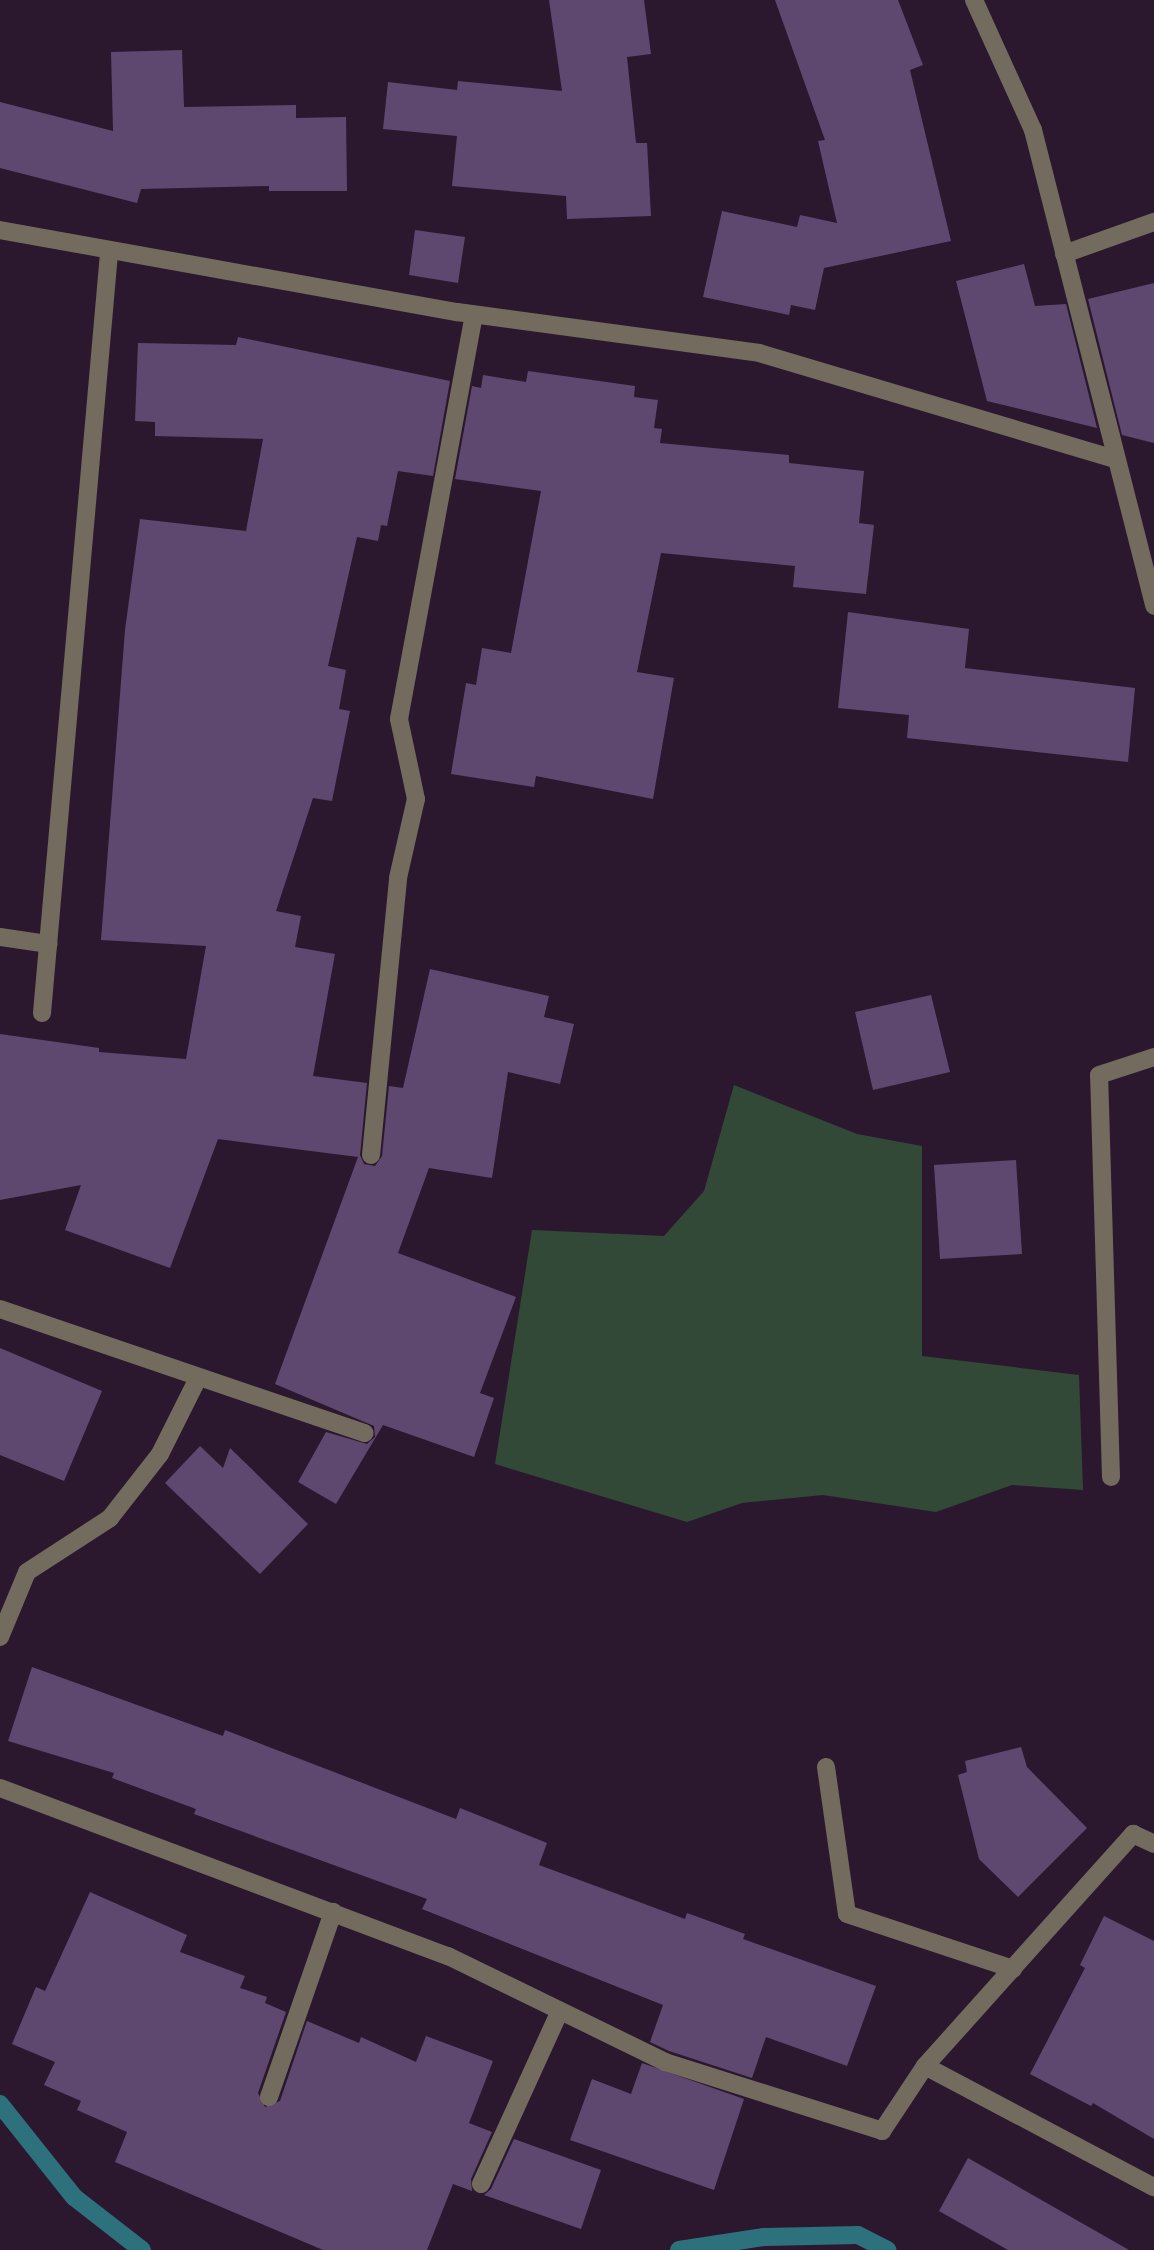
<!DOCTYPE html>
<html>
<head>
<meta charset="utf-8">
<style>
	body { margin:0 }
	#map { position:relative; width:1154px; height:2250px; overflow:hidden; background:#2b182f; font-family:"Fira Sans Condensed",sans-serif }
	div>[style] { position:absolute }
	.green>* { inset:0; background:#324937 }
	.stream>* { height:18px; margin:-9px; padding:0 9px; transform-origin:9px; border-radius:9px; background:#2d717d }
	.building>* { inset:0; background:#5e4870 }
	.minor>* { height:18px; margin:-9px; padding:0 9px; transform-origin:9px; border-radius:9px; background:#736c5e }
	span { translate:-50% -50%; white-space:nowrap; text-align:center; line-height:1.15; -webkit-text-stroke:5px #210e25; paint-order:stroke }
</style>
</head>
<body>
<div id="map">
	<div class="green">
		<i style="clip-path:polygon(734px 1085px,857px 1134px,922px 1146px,922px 1356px,1079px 1375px,1083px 1490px,1012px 1485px,936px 1512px,823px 1495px,742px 1503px,687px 1522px,495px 1464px,532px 1230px,664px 1236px,704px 1191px)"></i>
	</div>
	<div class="stream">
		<i style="left:0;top:2104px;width:119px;rotate:51.5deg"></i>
		<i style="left:74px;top:2197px;width:86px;rotate:37.9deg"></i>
		<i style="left:679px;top:2250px;width:86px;rotate:-8.7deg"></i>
		<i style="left:764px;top:2237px;width:94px;rotate:-1.2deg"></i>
		<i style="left:858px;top:2235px;width:33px;rotate:27deg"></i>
	</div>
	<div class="building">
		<i style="clip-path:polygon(549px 0,644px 0,651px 54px,627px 57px,636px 143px,647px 143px,651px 216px,567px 219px,566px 196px,452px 186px,457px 136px,383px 129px,388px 82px,457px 90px,458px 81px,562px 91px)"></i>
		<i style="clip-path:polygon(775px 0,898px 0,923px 65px,910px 70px,951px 241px,824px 268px,815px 310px,791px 305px,789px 315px,703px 297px,722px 211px,797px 227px,800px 215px,837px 223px,818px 141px,825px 140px)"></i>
		<i style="clip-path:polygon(182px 50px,184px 107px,296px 105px,296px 118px,346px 117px,347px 191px,269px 191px,269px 186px,141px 189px,137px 203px,0 168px,0 102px,113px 131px,111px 52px)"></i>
		<i style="clip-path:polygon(415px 230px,465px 237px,458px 283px,409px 275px)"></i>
		<i style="clip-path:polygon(1024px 264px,1035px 306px,1066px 304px,1097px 428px,987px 401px,956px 281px)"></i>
		<i style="clip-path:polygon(1154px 283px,1154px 443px,1122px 435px,1088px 299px)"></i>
		<i style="clip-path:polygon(238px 337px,450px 381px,433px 476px,398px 471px,387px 526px,381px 525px,378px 541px,357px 537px,328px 666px,346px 670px,339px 709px,350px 711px,332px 801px,313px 798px,276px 911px,301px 916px,295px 947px,335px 954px,313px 1076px,367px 1083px,360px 1155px,364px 1164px,375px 1166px,382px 1156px,389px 1086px,403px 1088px,430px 969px,549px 996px,544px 1017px,574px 1024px,560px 1084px,508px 1072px,492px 1178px,429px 1168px,398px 1253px,516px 1297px,480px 1393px,494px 1398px,474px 1457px,383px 1425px,336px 1504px,298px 1482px,326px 1432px,367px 1444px,375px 1437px,374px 1426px,275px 1384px,358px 1157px,218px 1139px,170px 1268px,65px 1230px,81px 1185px,0 1200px,0 1034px,99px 1048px,99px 1052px,186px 1059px,206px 946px,101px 940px,125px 630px,140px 519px,246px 531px,263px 439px,155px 436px,155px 422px,135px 421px,138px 343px,236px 345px)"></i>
		<i style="clip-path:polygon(528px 371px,635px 386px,634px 397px,658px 400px,654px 428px,662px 429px,660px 443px,789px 455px,789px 463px,864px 471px,859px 523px,874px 525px,866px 594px,793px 587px,795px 566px,661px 553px,637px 672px,674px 678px,653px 799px,536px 776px,534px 787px,451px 774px,466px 683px,476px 685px,482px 648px,511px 653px,541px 491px,455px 479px,472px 386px,481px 388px,483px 375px,526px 382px)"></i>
		<i style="clip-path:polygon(848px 612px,969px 629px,965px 668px,1135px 688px,1128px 762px,907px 738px,909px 715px,838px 708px)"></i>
		<i style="clip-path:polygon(931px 995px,950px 1072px,873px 1090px,855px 1012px)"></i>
		<i style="clip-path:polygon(1016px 1160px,1022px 1254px,940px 1259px,934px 1165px)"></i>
		<i style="clip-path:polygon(0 1348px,102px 1391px,64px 1481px,0 1455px)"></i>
		<i style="clip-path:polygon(200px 1446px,223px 1468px,230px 1448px,308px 1524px,260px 1574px,165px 1483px)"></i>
		<i style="clip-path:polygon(32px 1667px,223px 1736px,225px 1730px,456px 1819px,460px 1808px,547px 1843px,539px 1865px,685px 1919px,687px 1913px,745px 1934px,743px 1939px,876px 1986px,847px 2066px,766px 2037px,752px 2078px,669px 2051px,650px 2042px,663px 2005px,422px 1909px,427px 1899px,194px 1814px,196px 1809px,112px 1778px,114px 1773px,8px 1741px)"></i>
		<i style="clip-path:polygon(1021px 1747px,1027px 1767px,1087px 1828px,1018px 1897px,979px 1859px,958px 1775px,967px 1772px,965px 1761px)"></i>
		<i style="clip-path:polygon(90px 1892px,187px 1935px,180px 1952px,245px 1976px,240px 1988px,267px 1997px,265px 2003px,286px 2012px,258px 2093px,265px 2107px,280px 2101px,307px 2021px,359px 2043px,361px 2037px,416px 2062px,426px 2036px,493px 2061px,469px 2123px,492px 2132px,471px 2179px,472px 2191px,453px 2184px,427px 2250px,323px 2250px,115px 2162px,127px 2132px,77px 2110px,81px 2101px,44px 2085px,55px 2062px,12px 2044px,36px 1987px,45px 1991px)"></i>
		<i style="clip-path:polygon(1104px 1916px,1154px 1941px,1154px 2139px,1093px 2103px,1091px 2106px,1030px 2074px,1085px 1968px,1080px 1965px)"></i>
		<i style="clip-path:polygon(642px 2063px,744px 2099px,714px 2190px,570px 2140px,592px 2079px,631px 2094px)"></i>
		<i style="clip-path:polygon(514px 2139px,601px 2170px,581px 2229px,484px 2195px,491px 2189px)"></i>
		<i style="clip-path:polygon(968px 2158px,1129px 2250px,1008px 2250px,939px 2211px)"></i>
	</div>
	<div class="minor">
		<i style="left:974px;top:0;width:143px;rotate:65.6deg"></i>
		<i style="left:1033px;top:130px;width:491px;rotate:75.7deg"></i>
		<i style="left:0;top:230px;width:464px;rotate:10.2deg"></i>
		<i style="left:457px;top:312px;width:305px;rotate:7.7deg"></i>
		<i style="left:759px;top:353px;width:370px;rotate:16.6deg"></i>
		<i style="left:1064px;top:254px;width:96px;rotate:-19.6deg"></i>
		<i style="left:0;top:937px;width:49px;rotate:8.3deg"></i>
		<i style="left:42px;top:1013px;width:763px;rotate:-84.96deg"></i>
		<i style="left:371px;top:1155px;width:278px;rotate:-84.4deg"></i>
		<i style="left:398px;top:878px;width:81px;rotate:-77.2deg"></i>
		<i style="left:416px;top:799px;width:82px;rotate:-102deg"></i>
		<i style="left:399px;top:719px;width:411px;rotate:-79.5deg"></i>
		<i style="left:0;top:1309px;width:385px;rotate:18.8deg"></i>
		<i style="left:1111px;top:1477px;width:402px;rotate:-91.7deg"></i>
		<i style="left:1099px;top:1075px;width:58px;rotate:-18.1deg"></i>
		<i style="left:0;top:1637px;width:70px;rotate:-67.4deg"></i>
		<i style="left:27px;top:1572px;width:99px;rotate:-33deg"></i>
		<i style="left:110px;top:1518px;width:81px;rotate:-52deg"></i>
		<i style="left:160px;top:1454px;width:85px;rotate:-63.4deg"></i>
		<i style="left:826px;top:1767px;width:148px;rotate:81.9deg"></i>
		<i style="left:847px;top:1914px;width:175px;rotate:18.3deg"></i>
		<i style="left:0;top:1788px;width:478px;rotate:20.6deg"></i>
		<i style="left:448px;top:1956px;width:242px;rotate:26deg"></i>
		<i style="left:665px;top:2062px;width:228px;rotate:17.6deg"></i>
		<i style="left:882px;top:2131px;width:78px;rotate:-56.5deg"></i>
		<i style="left:925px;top:2066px;width:259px;rotate:27.9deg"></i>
		<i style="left:925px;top:2066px;width:312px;rotate:-48.1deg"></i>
		<i style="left:1133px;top:1834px;width:23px;rotate:25deg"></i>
		<i style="left:269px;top:2097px;width:196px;rotate:-70.9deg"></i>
		<i style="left:481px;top:2184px;width:190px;rotate:-65.5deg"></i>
	</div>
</div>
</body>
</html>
